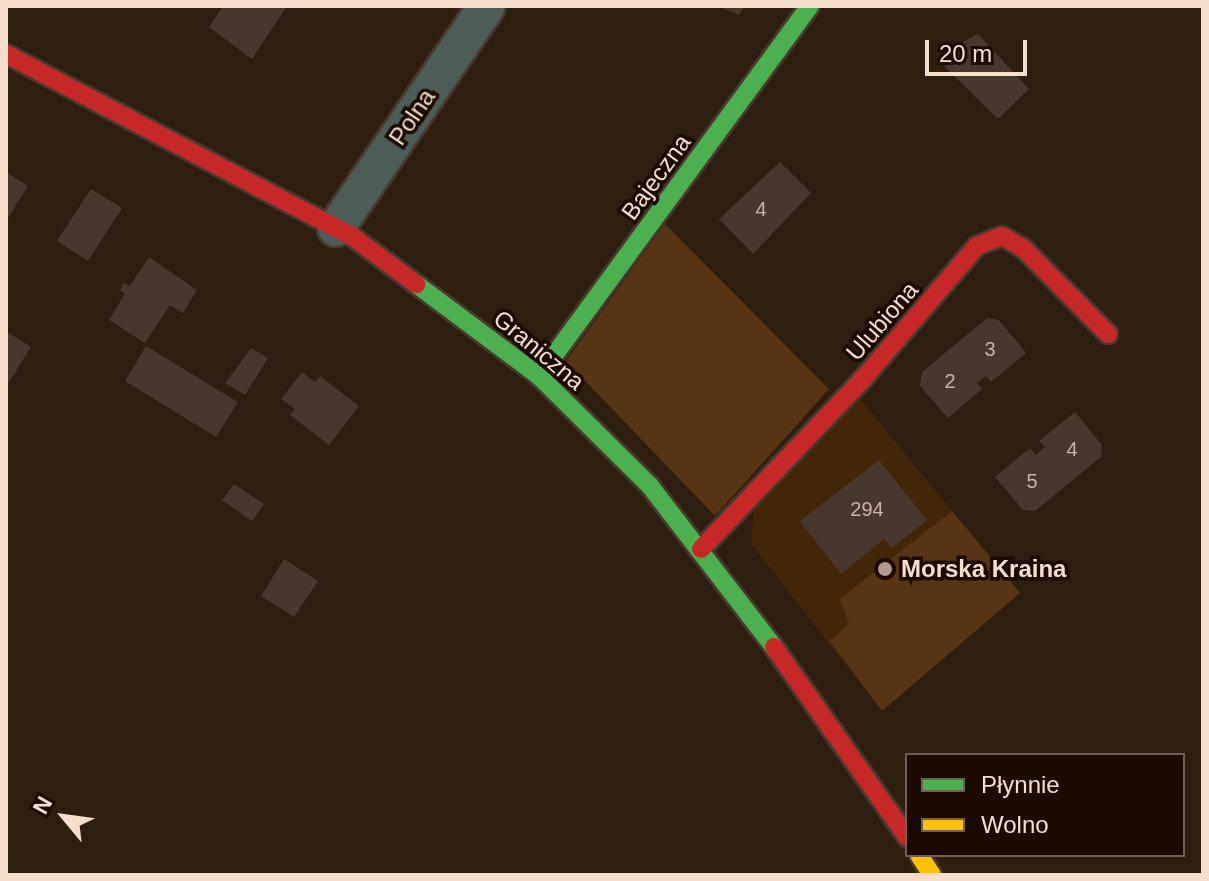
<!DOCTYPE html>
<html>
<head>
<meta charset="utf-8">
<style>
	body { margin:0 }
	#map { position:relative; width:1209px; height:881px; overflow:hidden; background:#2d1e10; font-family:Helvetica,sans-serif }
	div>[style] { position:absolute }
	.built>* { inset:0; background:#432508 }
	.green>* { inset:0; background:#573413 }
	.building>* { inset:0; background:#48372e }
	.roads { filter:drop-shadow(2px 0 #47392d) drop-shadow(-2px 0 #47392d) drop-shadow(0 2px #47392d) drop-shadow(0 -2px #47392d) }
	.street>* { height:36px; margin:-18px; padding:0 18px; transform-origin:18px; border-radius:18px; background:#4e5c57 }
	.fast>* { height:18px; margin:-9px; padding:0 9px; transform-origin:9px; border-radius:9px; background:#4caf50 }
	.slow>* { height:18px; margin:-9px; padding:0 9px; transform-origin:9px; border-radius:9px; background:#ffc107 }
	.jam>* { height:18px; margin:-9px; padding:0 9px; transform-origin:9px; border-radius:9px; background:#c62828 }
	.dots>* { width:22px; height:22px; translate:-50% -50%; box-sizing:border-box; border:4px solid #1a0a01; border-radius:50% }
	span { translate:-50% -50%; white-space:nowrap; text-align:center; line-height:1.15; -webkit-text-stroke:7px #1a0a01; paint-order:stroke }
	.number-label { font-size:20px; color:#cab4a4 }
	.number-label span { -webkit-text-stroke-width:0 }
	.street-label { font-size:24px; color:#f6decc }
	.poi-label { font-size:24px; color:#f6decc; font-weight:700 }
	.left { translate:0 -50%; text-align:left }
	.frame { position:absolute; inset:0; border:8px solid #f6decc; pointer-events:none }
	.legend { position:absolute; left:905px; top:753px; width:280px; height:104px; box-sizing:border-box; background:#1a0a01; border:2px solid #725f52; margin:0; padding:10px 14px; list-style:none; font-size:24px; color:#f6decc }
	.legend li { display:flex; align-items:center; gap:16px; height:40px }
	.legend b { width:40px; border:2px solid #725f52 }
	.north { position:absolute; left:24px; top:777px; width:80px; height:80px; -webkit-text-stroke:6px #1a0a01; paint-order:stroke; rotate:299deg; font-size:22px; font-weight:700; line-height:32px; text-align:center; color:#f6decc }
	.north::after { content:''; display:block; margin:auto; width:28px; height:36px; background:#f6decc; clip-path:polygon(50% 0,100% 100%,50% 72%,0 100%) }
	.scale { position:absolute; left:925px; top:40px; width:102px; height:36px; box-sizing:border-box; border:4px solid #f6decc; border-top:0; padding-left:10px; font-size:24px; line-height:28px; white-space:nowrap; color:#f6decc; -webkit-text-stroke:6px #1a0a01; paint-order:stroke }
</style>
</head>
<body>
<div id="map">
	<div class="built">
		<i style="clip-path:polygon(860px 399px,1020px 593px,882px 711px,751px 544px,754px 509px)"></i>
	</div>
	<div class="green">
		<i style="clip-path:polygon(665px 224px,829px 389px,715px 516px,566px 361px)"></i>
		<i style="clip-path:polygon(952px 511px,1020px 593px,882px 711px,830px 641px,849px 623px,840px 599px)"></i>
	</div>
	<div class="building">
		<i style="clip-path:polygon(223px 6px,236px 8px,287px 6px,252px 59px,209px 27px)"></i>
		<i style="clip-path:polygon(718px 6px,745px 6px,739px 15px)"></i>
		<i style="clip-path:polygon(978px 34px,1029px 89px,998px 119px,944px 66px,963px 42px)"></i>
		<i style="clip-path:polygon(780px 162px,811px 193px,753px 254px,719px 219px)"></i>
		<i style="clip-path:polygon(6px 172px,28px 186px,6px 221px)"></i>
		<i style="clip-path:polygon(91px 189px,122px 208px,88px 261px,57px 241px)"></i>
		<i style="clip-path:polygon(149px 257px,197px 290px,183px 313px,170px 305px,145px 343px,109px 320px,125px 294px,120px 290px,124px 283px,130px 286px)"></i>
		<i style="clip-path:polygon(987px 318px,999px 320px,1026px 353px,991px 382px,986px 376px,977px 383px,982px 389px,948px 418px,920px 386px,922px 372px)"></i>
		<i style="clip-path:polygon(6px 331px,31px 347px,6px 387px)"></i>
		<i style="clip-path:polygon(146px 346px,238px 402px,216px 437px,125px 381px)"></i>
		<i style="clip-path:polygon(251px 348px,268px 358px,245px 395px,225px 383px)"></i>
		<i style="clip-path:polygon(302px 372px,315px 382px,320px 376px,359px 406px,329px 445px,290px 415px,295px 409px,281px 399px)"></i>
		<i style="clip-path:polygon(1075px 412px,1102px 445px,1101px 457px,1035px 511px,1023px 510px,995px 477px,1030px 448px,1036px 455px,1045px 447px,1039px 441px)"></i>
		<i style="clip-path:polygon(879px 460px,927px 520px,892px 548px,884px 539px,841px 574px,800px 521px)"></i>
		<i style="clip-path:polygon(234px 484px,264px 504px,252px 521px,222px 500px)"></i>
		<i style="clip-path:polygon(284px 559px,318px 581px,294px 617px,261px 596px)"></i>
	</div>
	<div class="roads">
		<div class="street">
			<i style="left:336px;top:228px;width:268px;rotate:-55.8deg"></i>
		</div>
		<div class="fast">
			<i style="left:416px;top:284px;width:154px;rotate:36.8deg"></i>
			<i style="left:539px;top:376px;width:156px;rotate:44.7deg"></i>
			<i style="left:650px;top:486px;width:203px;rotate:52.4deg"></i>
			<i style="left:539px;top:376px;width:459px;rotate:-53.8deg"></i>
		</div>
		<div class="slow">
			<i style="left:919px;top:855px;width:24px;rotate:57deg"></i>
		</div>
		<div class="jam">
			<i style="left:6px;top:54px;width:392px;rotate:27.8deg"></i>
			<i style="left:353px;top:237px;width:79px;rotate:36.7deg"></i>
			<i style="left:701px;top:549px;width:233px;rotate:-46.4deg"></i>
			<i style="left:862px;top:380px;width:177px;rotate:-49.4deg"></i>
			<i style="left:977px;top:246px;width:27px;rotate:-22deg"></i>
			<i style="left:1002px;top:236px;width:24px;rotate:30deg"></i>
			<i style="left:1023px;top:248px;width:121px;rotate:45.3deg"></i>
			<i style="left:774px;top:647px;width:232px;rotate:55deg"></i>
		</div>
	</div>
	<div class="dots">
		<i style="left:885px;top:569px;background:#b09b8a"></i>
	</div>
	<div class="number-label">
		<span style="left:761px;top:209px">4</span>
		<span style="left:990px;top:349px">3</span>
		<span style="left:950px;top:381px">2</span>
		<span style="left:1072px;top:449px">4</span>
		<span style="left:1032px;top:481px">5</span>
		<span style="left:867px;top:509px">294</span>
	</div>
	<div class="street-label">
		<span style="left:412px;top:117px;rotate:-56deg">Polna</span>
		<span style="left:656px;top:177px;rotate:-54deg">Bajeczna</span>
		<span style="left:882px;top:321px;rotate:-49deg">Ulubiona</span>
		<span style="left:539px;top:350px;rotate:40deg">Graniczna</span>
	</div>
	<div class="poi-label">
		<span class="left" style="left:901px;top:569px">Morska Kraina</span>
	</div>
	<div class="frame"></div>
	<ul class="legend">
	<li><b style="height:10px;background:#4caf50"></b>Płynnie</li>
	<li><b style="height:10px;background:#ffc107"></b>Wolno</li>
	</ul>
	<div class="north">N</div>
	<div class="scale">20 m</div>
</div>
</body>
</html>
